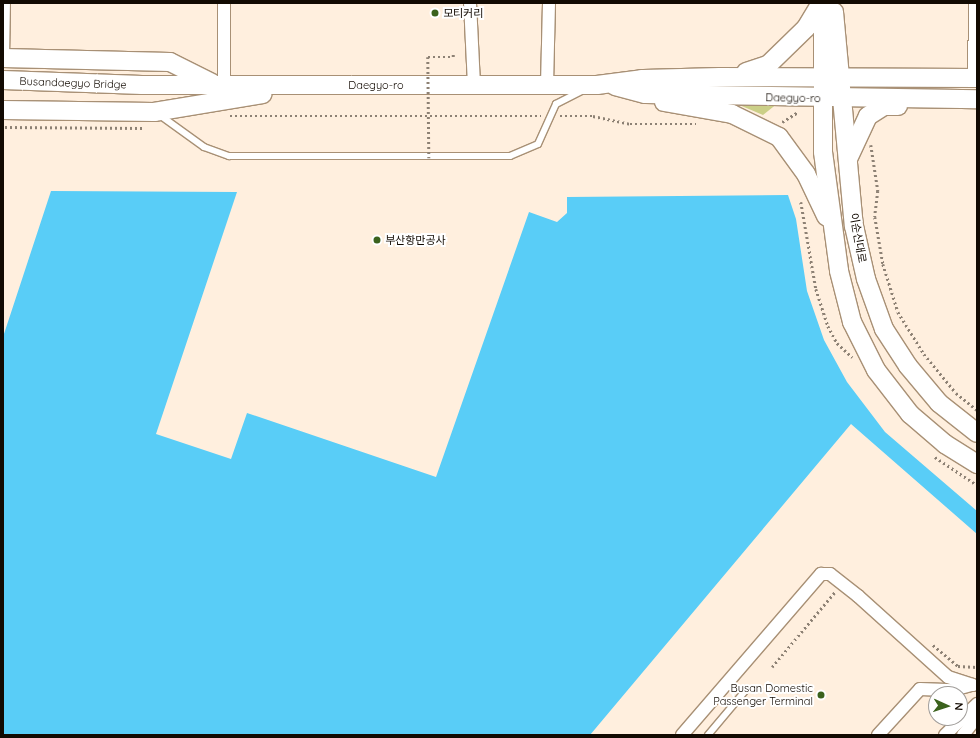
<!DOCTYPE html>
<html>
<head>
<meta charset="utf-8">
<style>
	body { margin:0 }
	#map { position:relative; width:980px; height:738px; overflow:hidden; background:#ffefde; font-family:Quicksand,"Noto Sans KR",sans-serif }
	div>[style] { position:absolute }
	.green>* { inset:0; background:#cbcf87 }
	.water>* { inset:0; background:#59cdf7 }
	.path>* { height:2.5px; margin-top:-1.25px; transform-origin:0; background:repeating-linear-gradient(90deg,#8d8174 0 2px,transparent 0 5px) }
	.roads { filter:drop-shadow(1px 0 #a89075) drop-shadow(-1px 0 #a89075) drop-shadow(0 1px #a89075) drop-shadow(0 -1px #a89075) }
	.lane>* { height:6px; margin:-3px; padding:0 3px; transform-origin:3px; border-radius:3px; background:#fff }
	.street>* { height:12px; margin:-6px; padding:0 6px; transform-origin:6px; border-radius:6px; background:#fff }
	.secondary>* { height:18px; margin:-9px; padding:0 9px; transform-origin:9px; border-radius:9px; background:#fff }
	.path-bridge>* { height:2.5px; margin-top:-1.25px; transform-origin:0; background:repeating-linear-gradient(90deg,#8d8174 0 2px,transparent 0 5px) }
	.dots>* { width:11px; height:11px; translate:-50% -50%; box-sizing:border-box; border:2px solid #fff; border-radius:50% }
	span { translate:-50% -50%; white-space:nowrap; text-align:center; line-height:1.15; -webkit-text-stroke:4px #fff; paint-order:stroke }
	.poi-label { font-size:11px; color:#120a02 }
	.left { translate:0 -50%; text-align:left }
	.right { translate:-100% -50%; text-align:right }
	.street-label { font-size:11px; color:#120a02 }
	.frame { position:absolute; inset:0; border:4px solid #120a02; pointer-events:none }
	.north { position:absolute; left:928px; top:686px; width:40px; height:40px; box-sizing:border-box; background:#fff; border:1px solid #a09d9a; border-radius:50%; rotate:93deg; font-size:11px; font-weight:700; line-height:16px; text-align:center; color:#120a02 }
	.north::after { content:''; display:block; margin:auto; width:14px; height:18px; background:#3b621d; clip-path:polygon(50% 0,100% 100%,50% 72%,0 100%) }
</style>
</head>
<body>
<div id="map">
	<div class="green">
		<i style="clip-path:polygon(778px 103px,763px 115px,737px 104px)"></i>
	</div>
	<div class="water">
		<i style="clip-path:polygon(51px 191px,237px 192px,156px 434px,231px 459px,247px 413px,436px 477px,529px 212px,557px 222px,567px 213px,567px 197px,788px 195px,796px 219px,807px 291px,824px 340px,847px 382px,885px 432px,977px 511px,977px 534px,851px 424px,590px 735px,3px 735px,3px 337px)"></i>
	</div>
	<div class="path">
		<i style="left:428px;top:57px;width:25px"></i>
		<i style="left:453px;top:57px;width:4px;rotate:-90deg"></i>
		<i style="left:230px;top:116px;width:311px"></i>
		<i style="left:560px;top:116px;width:33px"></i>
		<i style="left:593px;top:116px;width:38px;rotate:12deg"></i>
		<i style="left:630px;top:124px;width:66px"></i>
		<i style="left:782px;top:122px;width:19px;rotate:-32deg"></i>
		<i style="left:5px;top:127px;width:137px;rotate:0.4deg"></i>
		<i style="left:871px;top:145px;width:47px;rotate:81.3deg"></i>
		<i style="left:878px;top:191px;width:26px;rotate:97deg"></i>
		<i style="left:875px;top:217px;width:48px;rotate:80.3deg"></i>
		<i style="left:883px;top:264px;width:50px;rotate:72.6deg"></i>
		<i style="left:898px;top:312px;width:49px;rotate:58.2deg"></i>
		<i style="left:924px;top:354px;width:50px;rotate:50.6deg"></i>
		<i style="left:956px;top:393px;width:27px;rotate:39deg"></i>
		<i style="left:801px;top:202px;width:88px;rotate:80.2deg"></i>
		<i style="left:816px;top:289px;width:39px;rotate:72deg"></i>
		<i style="left:828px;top:326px;width:19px;rotate:62deg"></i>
		<i style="left:837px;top:343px;width:21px;rotate:43deg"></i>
		<i style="left:935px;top:457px;width:50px;rotate:33.7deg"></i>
		<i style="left:933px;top:645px;width:33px;rotate:40deg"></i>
		<i style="left:958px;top:666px;width:19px;rotate:3deg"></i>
		<i style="left:772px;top:667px;width:98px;rotate:-50deg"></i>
	</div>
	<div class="roads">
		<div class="lane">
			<i style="left:161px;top:116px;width:53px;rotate:35.8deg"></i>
			<i style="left:204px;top:147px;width:27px;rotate:20deg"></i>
			<i style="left:229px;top:156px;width:281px"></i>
			<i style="left:510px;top:156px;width:30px;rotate:-23deg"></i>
			<i style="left:538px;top:144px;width:44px;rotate:-65.8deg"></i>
			<i style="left:556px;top:104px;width:28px;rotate:-27deg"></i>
			<i style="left:708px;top:735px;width:57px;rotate:-49.9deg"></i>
		</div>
		<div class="street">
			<i style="left:470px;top:3px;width:82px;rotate:87.2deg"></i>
			<i style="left:3px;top:58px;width:55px;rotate:-89deg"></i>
			<i style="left:974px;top:78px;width:75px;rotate:-89.2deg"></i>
			<i style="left:224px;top:85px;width:82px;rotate:-90deg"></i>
			<i style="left:547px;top:85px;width:82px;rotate:-88.6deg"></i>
			<i style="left:682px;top:735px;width:213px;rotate:-49.2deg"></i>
			<i style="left:821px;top:574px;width:9px"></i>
			<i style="left:830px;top:574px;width:36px;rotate:38deg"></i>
			<i style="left:858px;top:596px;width:121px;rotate:42deg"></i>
			<i style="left:948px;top:677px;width:26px;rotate:18deg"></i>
			<i style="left:878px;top:735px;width:62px;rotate:-47.6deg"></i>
			<i style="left:920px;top:689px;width:33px;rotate:2deg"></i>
			<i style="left:953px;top:690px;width:20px;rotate:-15deg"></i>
			<i style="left:945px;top:735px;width:45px;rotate:-44.1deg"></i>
			<i style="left:963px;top:735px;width:23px;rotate:-52deg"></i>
		</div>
		<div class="secondary">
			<i style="left:823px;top:3px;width:149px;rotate:90deg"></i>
			<i style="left:823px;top:152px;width:120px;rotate:82.3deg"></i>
			<i style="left:839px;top:271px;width:53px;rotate:75.7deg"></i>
			<i style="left:852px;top:322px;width:54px;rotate:63.4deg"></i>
			<i style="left:876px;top:370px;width:56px;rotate:52.3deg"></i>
			<i style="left:910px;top:414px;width:46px;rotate:40.6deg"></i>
			<i style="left:945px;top:444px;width:38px;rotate:32deg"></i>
			<i style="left:834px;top:12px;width:215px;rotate:84.7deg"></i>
			<i style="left:854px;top:226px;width:54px;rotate:77.2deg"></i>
			<i style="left:866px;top:279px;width:53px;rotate:70.2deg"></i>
			<i style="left:884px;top:329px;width:44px;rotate:57deg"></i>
			<i style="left:908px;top:366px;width:48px;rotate:50deg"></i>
			<i style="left:939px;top:403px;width:48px;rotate:38.3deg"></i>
			<i style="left:3px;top:58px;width:167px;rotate:1.4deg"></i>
			<i style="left:170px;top:62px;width:47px;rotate:26.6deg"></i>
			<i style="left:746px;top:72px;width:23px;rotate:-18deg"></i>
			<i style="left:768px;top:65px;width:53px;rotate:-44.2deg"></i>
			<i style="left:806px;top:28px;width:29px;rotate:-59deg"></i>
			<i style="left:3px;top:80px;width:139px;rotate:2.1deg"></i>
			<i style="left:142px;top:85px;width:455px"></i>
			<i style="left:597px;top:85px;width:45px;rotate:-7.6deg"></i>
			<i style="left:642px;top:79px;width:78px;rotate:-1.5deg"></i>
			<i style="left:720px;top:77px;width:257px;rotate:0.2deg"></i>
			<i style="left:615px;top:86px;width:31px;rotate:15deg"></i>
			<i style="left:645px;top:94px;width:332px;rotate:0.9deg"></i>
			<i style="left:664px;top:102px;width:69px;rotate:10deg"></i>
			<i style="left:732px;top:114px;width:52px;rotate:26.1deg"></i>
			<i style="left:779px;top:137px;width:46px;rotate:53.9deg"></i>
			<i style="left:806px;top:174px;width:47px;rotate:64.5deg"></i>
			<i style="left:3px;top:110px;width:151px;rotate:0.8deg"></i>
			<i style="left:154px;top:112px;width:110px;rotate:-9.4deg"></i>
			<i style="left:848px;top:159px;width:47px;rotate:-65.1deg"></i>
			<i style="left:868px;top:116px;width:19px;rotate:-32deg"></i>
			<i style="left:884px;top:106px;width:14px"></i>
		</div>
	</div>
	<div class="path-bridge">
		<i style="left:428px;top:57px;width:101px;rotate:89.4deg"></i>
	</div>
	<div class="dots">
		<i style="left:435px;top:13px;background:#3b621d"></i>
		<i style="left:377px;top:240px;background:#3b621d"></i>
		<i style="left:821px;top:695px;background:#3b621d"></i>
	</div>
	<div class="poi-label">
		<span class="left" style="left:443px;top:13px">모티커리</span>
		<span class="left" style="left:385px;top:240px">부산항만공사</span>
		<span class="right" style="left:813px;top:695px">Busan Domestic<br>Passenger Terminal</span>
	</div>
	<div class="street-label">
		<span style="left:73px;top:83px;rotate:2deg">Busandaegyo Bridge</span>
		<span style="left:376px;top:85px">Daegyo-ro</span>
		<span style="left:793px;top:98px;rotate:1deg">Daegyo-ro</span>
		<span style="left:858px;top:238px;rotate:80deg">이순신대로</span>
	</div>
	<div class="frame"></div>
	<div class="north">N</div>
</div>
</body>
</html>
